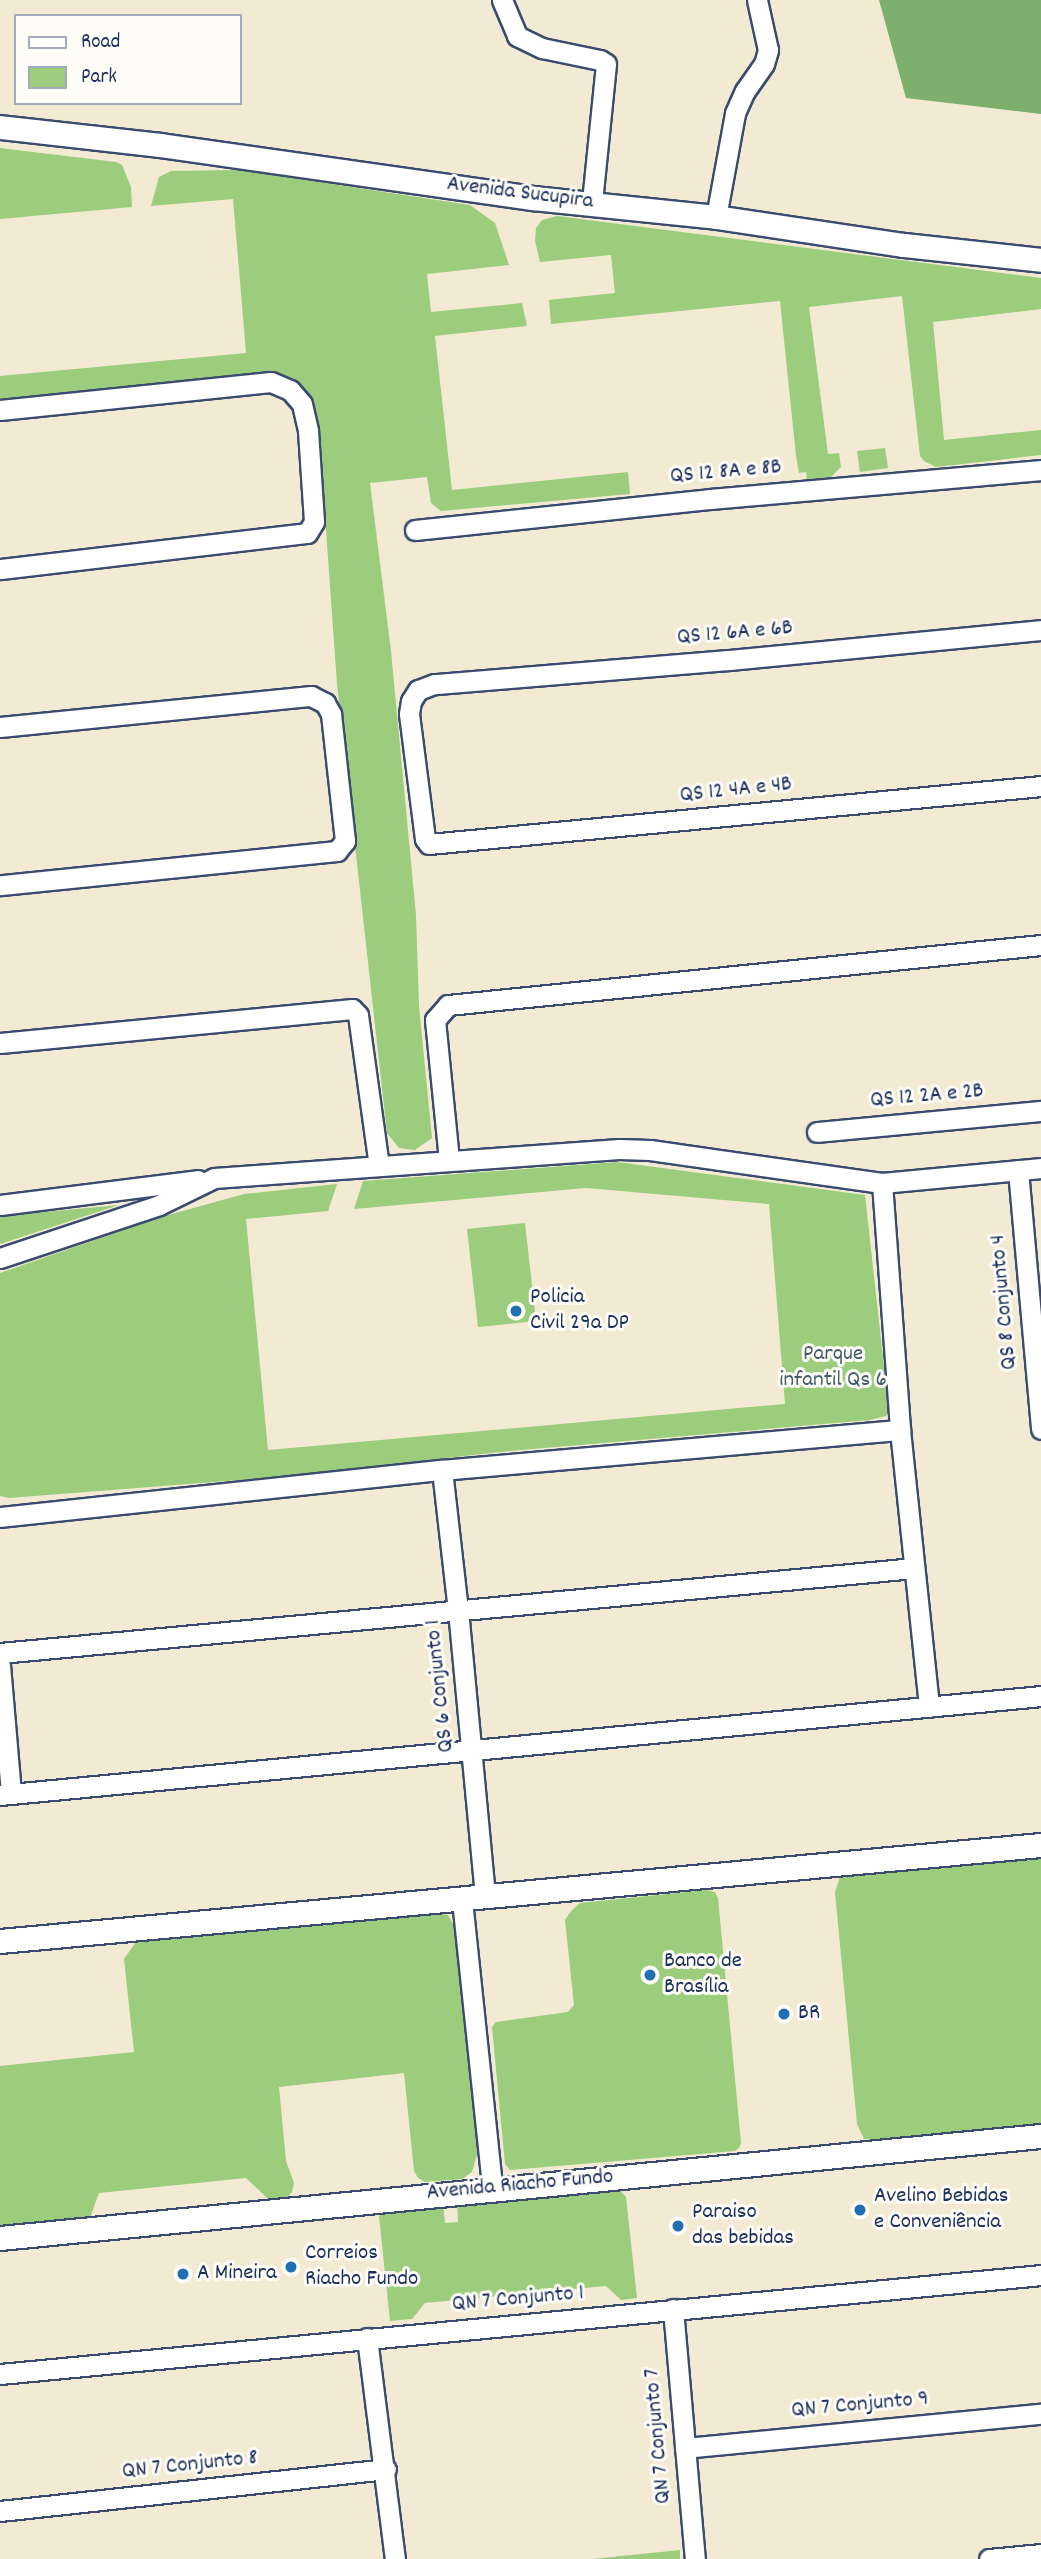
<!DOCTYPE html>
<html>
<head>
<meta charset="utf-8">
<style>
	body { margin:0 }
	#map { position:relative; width:1041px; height:2559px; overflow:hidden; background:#f2ead2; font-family:Dekko,sans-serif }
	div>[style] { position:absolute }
	.green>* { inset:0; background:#9bcd7d }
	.forest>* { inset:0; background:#7cb06c }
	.roads { filter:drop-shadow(2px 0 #3b4b6f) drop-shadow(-2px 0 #3b4b6f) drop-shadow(0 2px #3b4b6f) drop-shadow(0 -2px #3b4b6f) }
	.minor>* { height:19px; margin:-9.5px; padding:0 9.5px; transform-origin:9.5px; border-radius:9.5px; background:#fff }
	.tertiary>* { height:23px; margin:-11.5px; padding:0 11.5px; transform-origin:11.5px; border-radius:11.5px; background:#fff }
	.dots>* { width:19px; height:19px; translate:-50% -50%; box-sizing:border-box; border:4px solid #fdfcf7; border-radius:50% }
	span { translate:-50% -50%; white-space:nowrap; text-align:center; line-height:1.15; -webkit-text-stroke:6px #fdfcf7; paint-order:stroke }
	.street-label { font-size:23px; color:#1b2f5e }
	.poi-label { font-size:23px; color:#1b2f5e }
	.left { translate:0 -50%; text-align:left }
	.park-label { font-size:23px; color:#415e67 }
	.legend { position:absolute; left:14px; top:14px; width:228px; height:91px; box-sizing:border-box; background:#fdfcf7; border:2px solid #a3aaba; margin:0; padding:9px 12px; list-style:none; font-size:21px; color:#1b2f5e }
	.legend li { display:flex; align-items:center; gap:14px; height:35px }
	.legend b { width:35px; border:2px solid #a3aaba }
</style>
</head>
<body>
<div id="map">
	<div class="green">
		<i style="clip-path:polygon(0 148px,116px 162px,122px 165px,131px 187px,132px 207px,0 219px)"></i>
		<i style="clip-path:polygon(239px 170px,470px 205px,495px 223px,509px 265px,427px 274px,431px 312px,522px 303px,527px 326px,435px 336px,452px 490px,628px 472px,630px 494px,441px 511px,431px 503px,427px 477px,370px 483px,391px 651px,416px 915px,419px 1006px,432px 1138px,415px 1150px,399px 1148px,387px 1133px,337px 684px,322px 474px,309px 397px,292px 379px,268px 372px,0 402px,0 376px,246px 353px,233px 199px,151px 206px,159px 177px,171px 171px)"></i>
		<i style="clip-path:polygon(557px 216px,1041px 278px,1041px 309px,933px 322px,944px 440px,1041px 430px,1041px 455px,936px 467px,924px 461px,920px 456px,902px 296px,809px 307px,828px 454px,839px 453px,841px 467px,831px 477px,807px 480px,806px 472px,799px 473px,796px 456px,780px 301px,551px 324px,549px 300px,615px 293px,611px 255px,540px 262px,535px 241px,536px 228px,542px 220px)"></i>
		<i style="clip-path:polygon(885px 448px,888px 468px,860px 472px,857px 451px)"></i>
		<i style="clip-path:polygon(617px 1162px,865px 1195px,889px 1412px,886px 1416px,870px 1420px,510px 1451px,264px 1478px,9px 1498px,0 1496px,0 1273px,161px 1217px,244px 1194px,337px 1184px,328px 1211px,246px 1219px,268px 1450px,785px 1404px,769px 1204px,586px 1188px,354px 1209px,363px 1181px)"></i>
		<i style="clip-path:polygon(119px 1205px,0 1244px,0 1216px)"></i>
		<i style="clip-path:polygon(525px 1223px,536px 1321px,478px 1327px,467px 1229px)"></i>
		<i style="clip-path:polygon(1041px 1856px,1041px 2124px,882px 2141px,864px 2139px,857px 2124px,835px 1892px,840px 1877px,847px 1874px)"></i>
		<i style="clip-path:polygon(706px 1890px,715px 1892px,718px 1898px,741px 2143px,739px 2148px,735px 2151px,510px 2170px,505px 2164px,492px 2027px,496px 2022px,568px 2012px,574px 2005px,565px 1920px,571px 1911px,580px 1903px)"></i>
		<i style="clip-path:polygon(438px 1913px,448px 1915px,456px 1929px,478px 2151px,472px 2172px,462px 2179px,425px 2182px,418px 2178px,414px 2171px,404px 2073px,279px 2087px,286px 2161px,294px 2183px,292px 2192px,286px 2199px,278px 2201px,267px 2198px,246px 2178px,99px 2193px,90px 2218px,0 2226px,0 2066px,134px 2052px,124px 1959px,136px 1942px,142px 1938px)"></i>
		<i style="clip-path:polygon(617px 2187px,626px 2197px,637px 2298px,621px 2300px,606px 2286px,425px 2303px,412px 2319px,390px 2321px,379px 2216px,385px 2209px,443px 2204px,445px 2223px,458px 2222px,457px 2202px)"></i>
		<i style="clip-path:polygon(680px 2550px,680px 2559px,592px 2559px)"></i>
	</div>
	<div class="forest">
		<i style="clip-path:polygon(879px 0,1041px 0,1041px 114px,906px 98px)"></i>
	</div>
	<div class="roads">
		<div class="minor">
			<i style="left:502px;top:0;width:39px;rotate:67deg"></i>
			<i style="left:517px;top:36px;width:28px;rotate:26deg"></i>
			<i style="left:542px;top:48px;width:59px;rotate:11.7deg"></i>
			<i style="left:600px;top:60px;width:7px;rotate:34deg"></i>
			<i style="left:606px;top:64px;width:140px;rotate:95.8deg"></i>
			<i style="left:716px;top:217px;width:106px;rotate:-79.6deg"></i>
			<i style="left:735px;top:113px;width:24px;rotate:-66deg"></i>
			<i style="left:745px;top:91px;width:33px;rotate:-55deg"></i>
			<i style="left:764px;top:64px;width:15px;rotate:-74deg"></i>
			<i style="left:768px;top:50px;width:51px;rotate:-102.4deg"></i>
			<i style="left:0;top:410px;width:272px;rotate:-5.9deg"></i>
			<i style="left:271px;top:382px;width:21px;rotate:23deg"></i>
			<i style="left:290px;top:390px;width:18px;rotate:49deg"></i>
			<i style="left:302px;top:404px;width:28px;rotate:77deg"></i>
			<i style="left:308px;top:431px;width:91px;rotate:86.2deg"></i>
			<i style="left:314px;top:522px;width:13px;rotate:122deg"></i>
			<i style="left:307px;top:533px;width:309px;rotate:173.3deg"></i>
			<i style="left:415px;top:530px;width:298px;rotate:-6deg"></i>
			<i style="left:711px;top:499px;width:331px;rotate:-5deg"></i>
			<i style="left:1041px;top:630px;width:314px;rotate:174.5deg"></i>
			<i style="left:728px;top:660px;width:295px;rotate:175.3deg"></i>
			<i style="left:434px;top:684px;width:17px;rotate:159deg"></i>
			<i style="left:418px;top:690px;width:13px;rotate:122deg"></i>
			<i style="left:411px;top:701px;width:13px;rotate:99deg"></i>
			<i style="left:409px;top:714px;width:126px;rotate:82.7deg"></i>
			<i style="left:425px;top:839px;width:6px;rotate:51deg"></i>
			<i style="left:429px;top:844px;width:615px;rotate:-5.41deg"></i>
			<i style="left:0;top:727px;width:313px;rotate:-5.7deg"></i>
			<i style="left:311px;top:696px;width:16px;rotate:27deg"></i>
			<i style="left:325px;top:703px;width:13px;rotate:61deg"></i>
			<i style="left:331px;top:714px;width:128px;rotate:83.7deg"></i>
			<i style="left:345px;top:841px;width:13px;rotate:129deg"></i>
			<i style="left:337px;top:851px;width:339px;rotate:174.2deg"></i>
			<i style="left:0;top:1043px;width:354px;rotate:-5.5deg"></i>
			<i style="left:352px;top:1009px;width:8px;rotate:45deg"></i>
			<i style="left:358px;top:1015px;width:152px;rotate:82.1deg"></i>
			<i style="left:817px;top:1132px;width:225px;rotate:-5.4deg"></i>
			<i style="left:449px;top:1160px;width:141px;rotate:-95.7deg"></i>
			<i style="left:435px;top:1020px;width:20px;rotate:-49deg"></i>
			<i style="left:448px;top:1005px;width:596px;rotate:-5.78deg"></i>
			<i style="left:1018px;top:1170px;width:260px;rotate:84.9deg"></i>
			<i style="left:882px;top:1183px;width:248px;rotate:85.8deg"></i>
			<i style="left:900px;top:1430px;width:278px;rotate:84deg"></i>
			<i style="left:0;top:1205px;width:199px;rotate:-7.2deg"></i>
			<i style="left:0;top:1258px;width:168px;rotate:-18.4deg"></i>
			<i style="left:159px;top:1205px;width:61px;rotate:-26.1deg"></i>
			<i style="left:214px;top:1178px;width:406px;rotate:-4.1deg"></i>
			<i style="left:619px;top:1149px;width:31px;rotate:2deg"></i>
			<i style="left:650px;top:1150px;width:234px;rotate:8.1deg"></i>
			<i style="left:882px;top:1183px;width:160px;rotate:-5.4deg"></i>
			<i style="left:442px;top:1470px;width:141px;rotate:83.5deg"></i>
			<i style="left:458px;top:1610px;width:289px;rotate:84.6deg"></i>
			<i style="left:0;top:1517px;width:444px;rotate:-6.1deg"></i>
			<i style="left:442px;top:1470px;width:460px;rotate:-5deg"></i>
			<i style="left:0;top:1653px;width:918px;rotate:-5.31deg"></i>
			<i style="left:0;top:1665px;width:129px;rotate:85.1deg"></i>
			<i style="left:0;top:1795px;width:1046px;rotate:-5.43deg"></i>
			<i style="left:462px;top:1900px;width:289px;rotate:84deg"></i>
			<i style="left:673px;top:2309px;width:251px;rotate:85deg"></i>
			<i style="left:367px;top:2338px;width:223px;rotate:82.8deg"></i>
			<i style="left:0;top:2374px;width:1046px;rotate:-5.43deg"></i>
			<i style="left:685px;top:2448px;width:358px;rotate:-5.5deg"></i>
			<i style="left:0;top:2511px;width:388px;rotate:-6.2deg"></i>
			<i style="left:989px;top:2559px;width:52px;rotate:-5.5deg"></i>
		</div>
		<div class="tertiary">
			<i style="left:0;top:127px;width:161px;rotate:6.4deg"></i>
			<i style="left:160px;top:145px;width:377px;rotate:8.1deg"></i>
			<i style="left:533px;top:198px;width:184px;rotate:5.9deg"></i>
			<i style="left:716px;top:217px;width:190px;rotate:8.5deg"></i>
			<i style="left:904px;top:245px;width:138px;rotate:6.2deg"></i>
			<i style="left:0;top:1941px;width:1045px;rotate:-5.27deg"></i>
			<i style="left:0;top:2238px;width:1046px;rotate:-5.6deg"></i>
		</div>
	</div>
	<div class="dots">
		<i style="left:516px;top:1311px;background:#1f6fb2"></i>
		<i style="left:650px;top:1975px;background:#1f6fb2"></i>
		<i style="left:784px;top:2014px;background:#1f6fb2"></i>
		<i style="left:860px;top:2210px;background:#1f6fb2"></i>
		<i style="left:678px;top:2226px;background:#1f6fb2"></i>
		<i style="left:291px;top:2267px;background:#1f6fb2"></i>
		<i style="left:183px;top:2274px;background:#1f6fb2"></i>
	</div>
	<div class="street-label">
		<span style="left:520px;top:194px;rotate:7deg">Avenida Sucupira</span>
		<span style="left:726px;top:473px;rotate:-5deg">QS 12 8A e 8B</span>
		<span style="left:735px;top:634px;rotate:-5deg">QS 12 6A e 6B</span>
		<span style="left:736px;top:791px;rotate:-6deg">QS 12 4A e 4B</span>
		<span style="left:927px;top:1097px;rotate:-5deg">QS 12 2A e 2B</span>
		<span style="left:1005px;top:1302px;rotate:-95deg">QS 8 Conjunto 4</span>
		<span style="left:441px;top:1686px;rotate:-96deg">QS 6 Conjunto 1</span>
		<span style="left:520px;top:2186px;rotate:-5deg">Avenida Riacho Fundo</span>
		<span style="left:518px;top:2300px;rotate:-5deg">QN 7 Conjunto 1</span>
		<span style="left:860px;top:2406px;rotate:-5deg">QN 7 Conjunto 9</span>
		<span style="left:659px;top:2436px;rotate:-95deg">QN 7 Conjunto 7</span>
		<span style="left:190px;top:2466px;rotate:-6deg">QN 7 Conjunto 8</span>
	</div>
	<div class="poi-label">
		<span class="left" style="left:530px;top:1311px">Policia<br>Civil 29a DP</span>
		<span class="left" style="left:664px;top:1975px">Banco de<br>Brasília</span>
		<span class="left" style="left:798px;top:2014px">BR</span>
		<span class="left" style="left:874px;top:2210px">Avelino Bebidas<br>e Conveniência</span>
		<span class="left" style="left:692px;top:2226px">Paraiso<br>das bebidas</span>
		<span class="left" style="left:305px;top:2267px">Correios<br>Riacho Fundo</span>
		<span class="left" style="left:197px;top:2274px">A Mineira</span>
	</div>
	<div class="park-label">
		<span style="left:833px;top:1368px">Parque<br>infantil Qs 6</span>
	</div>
	<ul class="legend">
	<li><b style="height:9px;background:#fff"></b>Road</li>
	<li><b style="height:19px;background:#9bcd7d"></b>Park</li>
	</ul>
</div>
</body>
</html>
